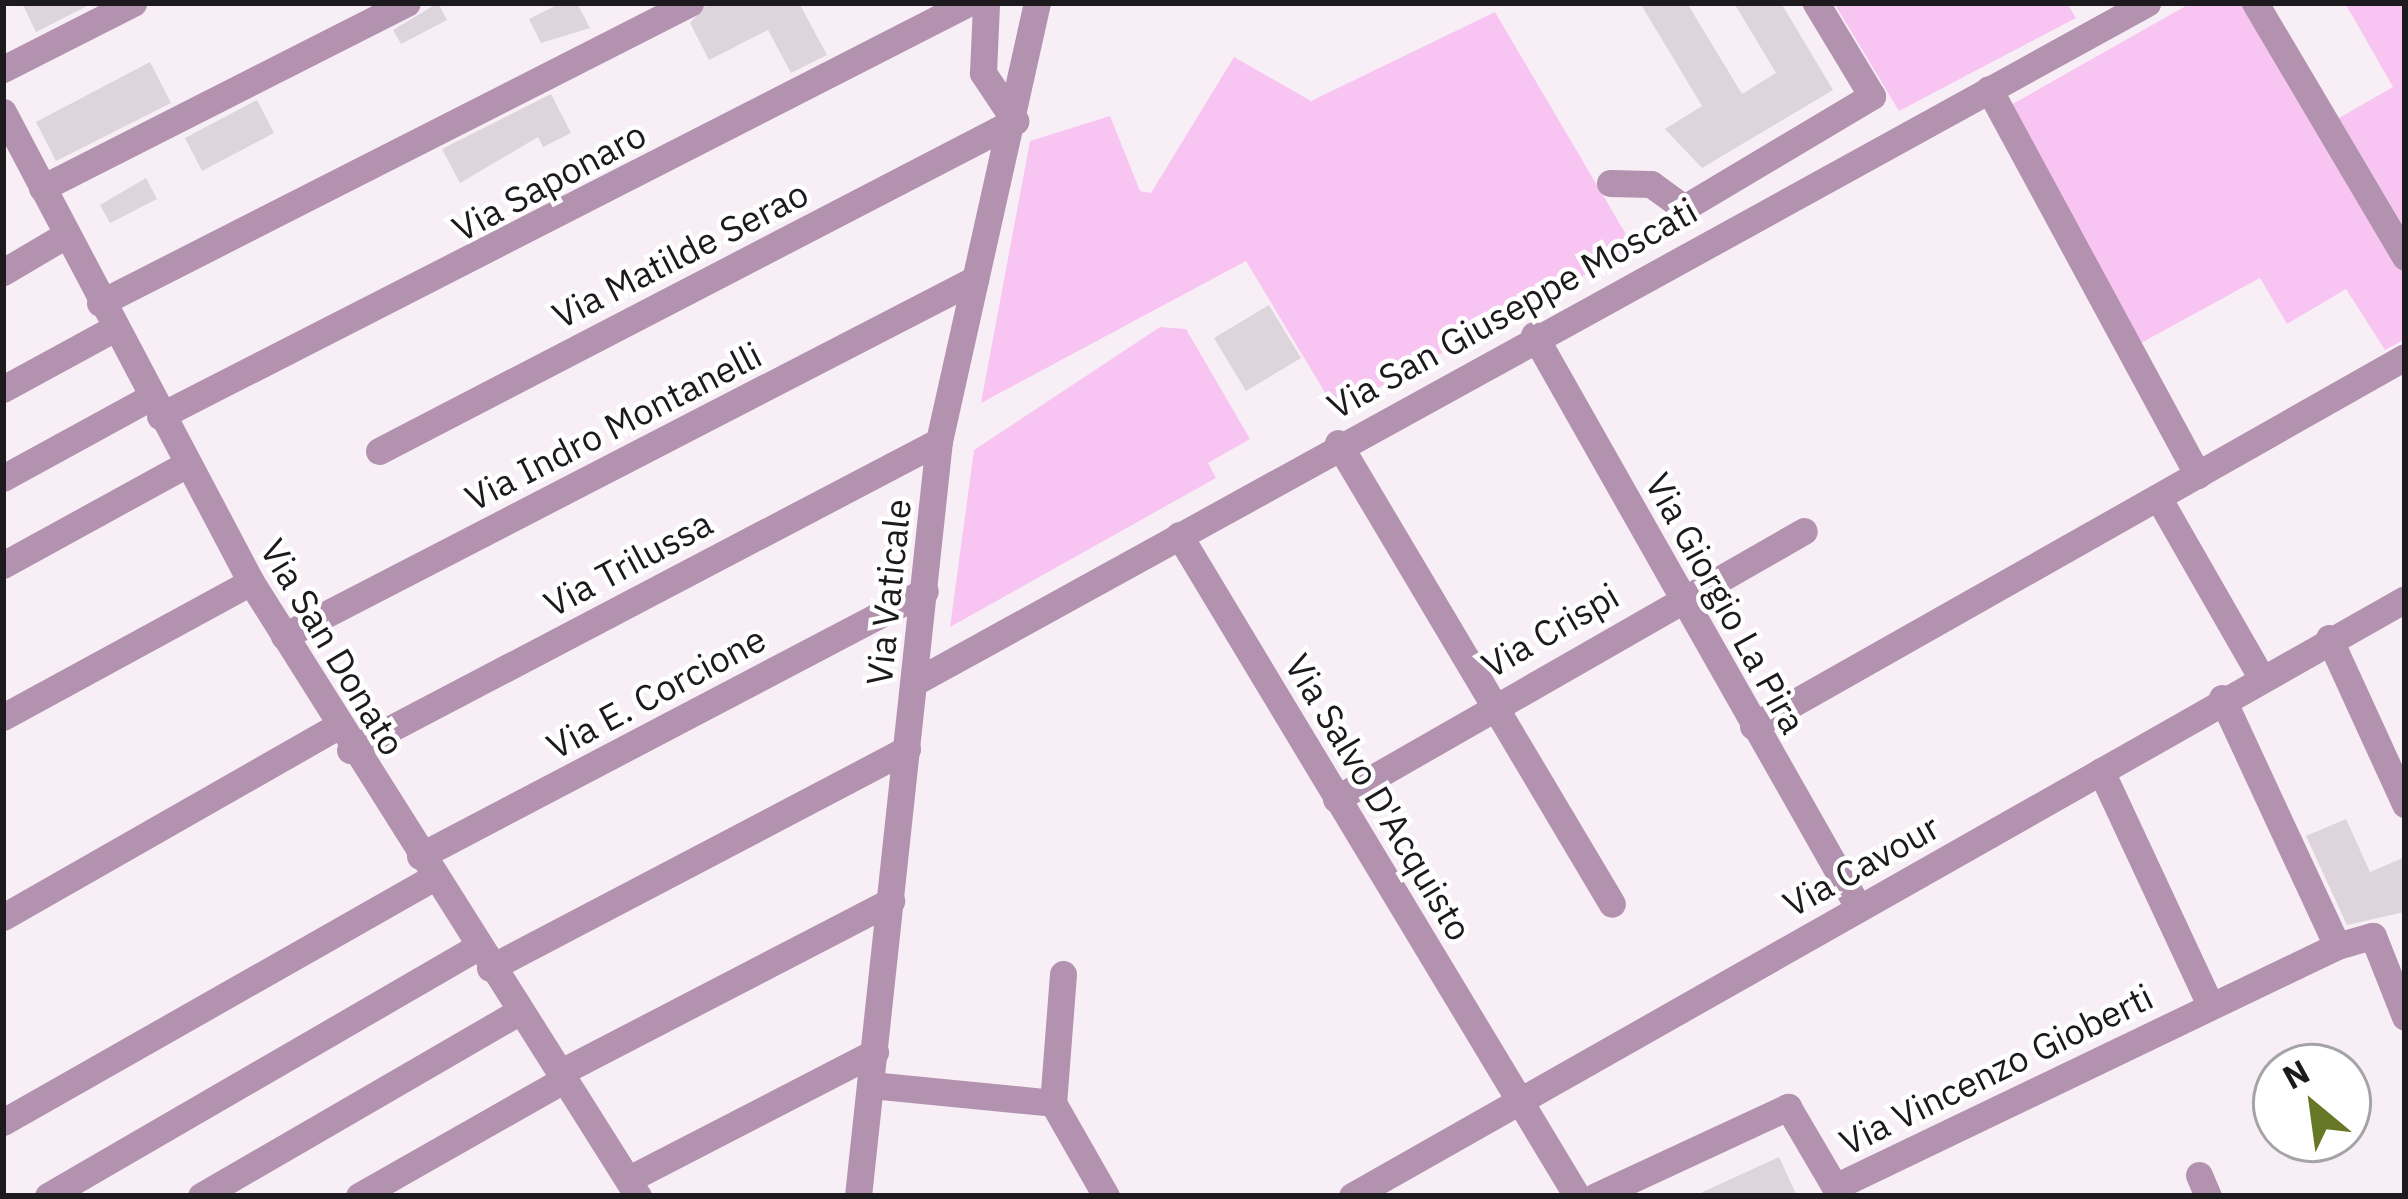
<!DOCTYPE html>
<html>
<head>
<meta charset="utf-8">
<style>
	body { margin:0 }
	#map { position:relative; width:2408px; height:1199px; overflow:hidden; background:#f8eff6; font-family:"IBM Plex Sans",sans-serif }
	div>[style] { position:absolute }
	.green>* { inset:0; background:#f8c5f3 }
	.building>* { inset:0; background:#ddd4dc }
	.minor>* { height:27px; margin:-13.5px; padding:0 13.5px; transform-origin:13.5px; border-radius:13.5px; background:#b292af }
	span { translate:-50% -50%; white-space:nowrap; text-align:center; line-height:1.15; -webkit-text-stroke:9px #fff; paint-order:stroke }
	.street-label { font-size:36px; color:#1d1a1d }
	.frame { position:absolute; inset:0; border:6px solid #1d1a1d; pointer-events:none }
	.north { position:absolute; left:2252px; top:1043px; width:120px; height:120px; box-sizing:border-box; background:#fff; border:3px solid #a5a3a5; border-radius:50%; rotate:331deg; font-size:33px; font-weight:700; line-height:48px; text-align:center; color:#1d1a1d }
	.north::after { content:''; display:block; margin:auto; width:42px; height:54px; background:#667725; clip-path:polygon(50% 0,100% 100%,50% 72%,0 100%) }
</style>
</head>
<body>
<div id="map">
	<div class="green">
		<i style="clip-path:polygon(1834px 3px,2067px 3px,2076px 18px,1899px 111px)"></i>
		<i style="clip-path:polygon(2191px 3px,2247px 3px,2405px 268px,2405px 339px,2385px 350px,2346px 289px,2287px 324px,2260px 278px,2141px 343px,2011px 105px)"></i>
		<i style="clip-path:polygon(2345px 3px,2405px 3px,2405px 229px,2339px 118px,2393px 87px)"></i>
		<i style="clip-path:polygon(1495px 12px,1634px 248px,1336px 411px,1246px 261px,981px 403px,1030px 141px,1110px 116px,1140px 191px,1151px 193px,1234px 57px,1311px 101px)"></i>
		<i style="clip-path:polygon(1160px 327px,1186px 329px,1250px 439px,1208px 463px,1216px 478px,950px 627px,974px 450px)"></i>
	</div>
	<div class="building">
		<i style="clip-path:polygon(22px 3px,93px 3px,36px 32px)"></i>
		<i style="clip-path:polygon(438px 3px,447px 20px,401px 44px,393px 30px)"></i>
		<i style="clip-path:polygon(561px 3px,577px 3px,590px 28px,541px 43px,529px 19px)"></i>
		<i style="clip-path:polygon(708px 3px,799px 3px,827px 55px,791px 73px,768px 30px,709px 60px,690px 23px)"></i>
		<i style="clip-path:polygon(1640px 3px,1687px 3px,1742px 94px,1776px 73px,1734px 3px,1781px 3px,1833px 90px,1702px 168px,1665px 129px,1702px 106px)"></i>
		<i style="clip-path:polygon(150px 62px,171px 103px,56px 161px,36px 122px)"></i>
		<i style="clip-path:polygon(551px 94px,571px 133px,543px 147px,538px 137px,460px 183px,442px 149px)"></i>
		<i style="clip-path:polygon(257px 100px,274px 133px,202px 171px,185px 138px)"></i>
		<i style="clip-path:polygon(146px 178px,157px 199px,110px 223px,100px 205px)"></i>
		<i style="clip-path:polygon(1269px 305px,1301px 358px,1246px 391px,1214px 338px)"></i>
		<i style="clip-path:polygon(2346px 819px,2370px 872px,2405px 857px,2404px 912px,2347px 925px,2306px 836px)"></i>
		<i style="clip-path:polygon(1779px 1157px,1797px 1196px,1694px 1196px)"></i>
	</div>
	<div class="minor">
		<i style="left:2255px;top:3px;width:295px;rotate:59.4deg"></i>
		<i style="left:3px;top:69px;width:146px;rotate:-26.9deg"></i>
		<i style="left:1989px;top:89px;width:439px;rotate:61.6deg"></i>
		<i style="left:3px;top:112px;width:531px;rotate:62.18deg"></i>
		<i style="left:251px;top:582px;width:726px;rotate:57.78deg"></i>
		<i style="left:1610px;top:183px;width:41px;rotate:1.4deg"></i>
		<i style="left:1651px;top:184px;width:41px;rotate:36deg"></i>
		<i style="left:1684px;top:208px;width:219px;rotate:-30.8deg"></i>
		<i style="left:1872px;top:96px;width:109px;rotate:-121.1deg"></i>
		<i style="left:42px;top:188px;width:409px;rotate:-26.9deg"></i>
		<i style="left:3px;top:272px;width:71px;rotate:-30.5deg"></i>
		<i style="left:100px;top:303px;width:662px;rotate:-26.95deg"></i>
		<i style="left:1534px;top:335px;width:655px;rotate:60.46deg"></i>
		<i style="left:3px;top:389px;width:125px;rotate:-28.6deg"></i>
		<i style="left:160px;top:416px;width:907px;rotate:-27.07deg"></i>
		<i style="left:1338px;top:443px;width:536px;rotate:59.27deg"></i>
		<i style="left:379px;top:451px;width:717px;rotate:-27.42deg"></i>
		<i style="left:1015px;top:121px;width:58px;rotate:-123.7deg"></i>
		<i style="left:983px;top:73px;width:70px;rotate:-87.5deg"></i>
		<i style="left:3px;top:478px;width:166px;rotate:-28.7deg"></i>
		<i style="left:2159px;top:499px;width:203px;rotate:60.2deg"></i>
		<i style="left:1179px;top:535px;width:772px;rotate:58.95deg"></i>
		<i style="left:3px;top:565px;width:208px;rotate:-28.8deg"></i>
		<i style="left:284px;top:636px;width:778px;rotate:-27.32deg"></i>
		<i style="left:2329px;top:638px;width:183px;rotate:65.4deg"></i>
		<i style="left:915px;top:682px;width:1407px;rotate:-28.86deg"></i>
		<i style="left:2222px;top:698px;width:273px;rotate:65.1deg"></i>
		<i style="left:2337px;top:946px;width:37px;rotate:-16deg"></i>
		<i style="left:2373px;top:936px;width:87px;rotate:68.4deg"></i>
		<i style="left:3px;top:717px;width:282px;rotate:-28.6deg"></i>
		<i style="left:1753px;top:726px;width:749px;rotate:-29.51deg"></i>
		<i style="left:350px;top:750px;width:665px;rotate:-27.68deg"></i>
		<i style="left:2101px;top:771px;width:258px;rotate:65deg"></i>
		<i style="left:1336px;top:799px;width:539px;rotate:-29.8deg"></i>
		<i style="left:420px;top:856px;width:570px;rotate:-27.69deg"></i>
		<i style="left:3px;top:917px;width:383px;rotate:-29.7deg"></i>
		<i style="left:490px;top:968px;width:471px;rotate:-27.7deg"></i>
		<i style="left:1063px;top:974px;width:129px;rotate:94.4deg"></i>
		<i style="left:1053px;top:1103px;width:107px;rotate:60.3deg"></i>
		<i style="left:561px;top:1072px;width:372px;rotate:-27.4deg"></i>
		<i style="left:871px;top:1085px;width:183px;rotate:5.6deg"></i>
		<i style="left:3px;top:1122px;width:494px;rotate:-29.6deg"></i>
		<i style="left:2199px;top:1175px;width:23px;rotate:67deg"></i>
		<i style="left:629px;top:1179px;width:277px;rotate:-27.3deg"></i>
		<i style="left:48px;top:1196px;width:495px;rotate:-30.1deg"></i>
		<i style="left:201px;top:1196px;width:367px;rotate:-30.1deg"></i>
		<i style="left:359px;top:1196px;width:237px;rotate:-29.6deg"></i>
		<i style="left:858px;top:1196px;width:759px;rotate:-83.88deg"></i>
		<i style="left:939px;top:441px;width:449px;rotate:-77.4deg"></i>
		<i style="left:1352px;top:1196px;width:1210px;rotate:-29.55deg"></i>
		<i style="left:1596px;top:1196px;width:212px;rotate:-24.9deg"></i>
		<i style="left:1788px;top:1107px;width:93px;rotate:59.6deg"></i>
		<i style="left:1835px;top:1187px;width:557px;rotate:-25.64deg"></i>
	</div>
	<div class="street-label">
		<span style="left:549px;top:181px;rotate:-28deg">Via Saponaro</span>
		<span style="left:680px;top:254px;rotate:-27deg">Via Matilde Serao</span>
		<span style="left:1512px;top:308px;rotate:-29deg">Via San Giuseppe Moscati</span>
		<span style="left:613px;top:426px;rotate:-27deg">Via Indro Montanelli</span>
		<span style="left:628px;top:563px;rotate:-28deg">Via Trilussa</span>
		<span style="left:888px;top:592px;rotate:-84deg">Via Vaticale</span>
		<span style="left:1726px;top:603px;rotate:61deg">Via Giorgio La Pira</span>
		<span style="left:1550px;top:630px;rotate:-30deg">Via Crispi</span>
		<span style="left:333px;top:647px;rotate:59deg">Via San Donato</span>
		<span style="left:656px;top:692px;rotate:-28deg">Via E. Corcione</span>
		<span style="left:1379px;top:797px;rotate:59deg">Via Salvo D'Acquisto</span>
		<span style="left:1861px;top:865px;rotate:-29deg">Via Cavour</span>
		<span style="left:1996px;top:1069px;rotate:-26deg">Via Vincenzo Gioberti</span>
	</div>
	<div class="frame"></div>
	<div class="north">N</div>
</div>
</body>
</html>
